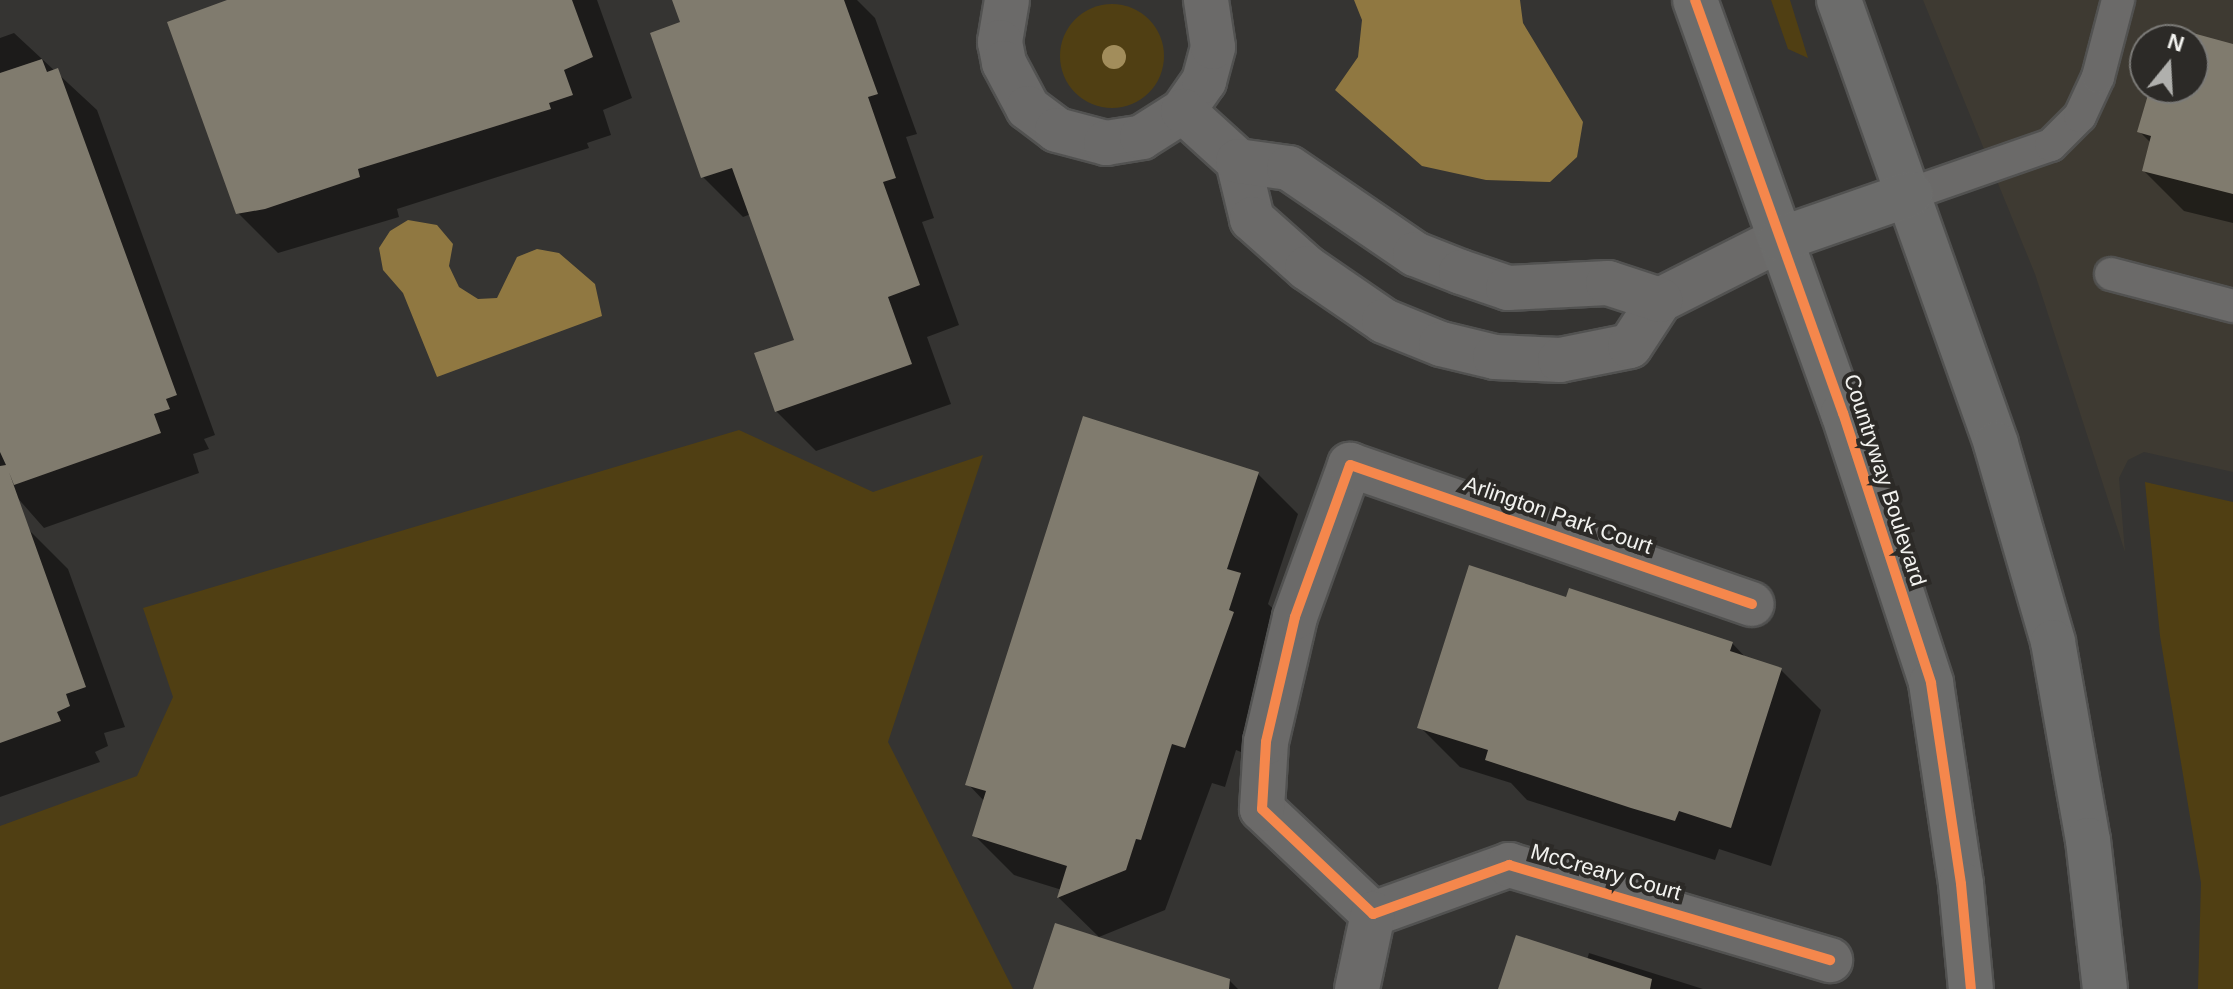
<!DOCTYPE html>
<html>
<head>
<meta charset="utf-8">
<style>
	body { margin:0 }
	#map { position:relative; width:2233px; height:989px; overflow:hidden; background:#353432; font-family:Arial,sans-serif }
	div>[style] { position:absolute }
	.built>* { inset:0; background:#3e3a32 }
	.green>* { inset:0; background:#503f13 }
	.round { border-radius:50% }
	.water>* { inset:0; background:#907841 }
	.shadow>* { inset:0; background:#0007 }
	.building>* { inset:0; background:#807b6e }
	.roads { filter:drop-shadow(2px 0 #525251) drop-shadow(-2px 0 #525251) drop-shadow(0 2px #525251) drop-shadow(0 -2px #525251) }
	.lane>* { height:32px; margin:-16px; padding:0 16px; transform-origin:16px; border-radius:16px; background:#6b6a69 }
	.street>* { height:44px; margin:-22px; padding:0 22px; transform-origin:22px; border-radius:22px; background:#6b6a69 }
	.secondary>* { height:44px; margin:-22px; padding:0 22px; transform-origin:22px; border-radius:22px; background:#6c6c6b }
	.cycleway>* { height:10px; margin:-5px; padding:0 5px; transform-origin:5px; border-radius:5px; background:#f5874c }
	.trees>* { width:24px; height:24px; margin:-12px; border-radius:50%; background:#a28d5b }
	span { translate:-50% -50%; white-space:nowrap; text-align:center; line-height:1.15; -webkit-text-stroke:8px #2c2a27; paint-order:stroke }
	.street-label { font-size:22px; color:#f2f2ef }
	.north { position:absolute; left:2129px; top:24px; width:80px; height:80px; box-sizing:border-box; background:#2c2a27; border:2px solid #7b7a77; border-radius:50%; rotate:18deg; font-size:22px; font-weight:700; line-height:32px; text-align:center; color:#f2f2ef }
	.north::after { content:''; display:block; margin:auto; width:28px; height:36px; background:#b0b0ad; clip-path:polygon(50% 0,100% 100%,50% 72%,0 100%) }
</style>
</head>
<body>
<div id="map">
	<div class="built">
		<i style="clip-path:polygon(evenodd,1923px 0,2233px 0,2233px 472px,2144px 452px,2128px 460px,2119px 478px,2125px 552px,2035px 274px,1923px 0,2145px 40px,2193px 40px,2193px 88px,2145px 88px,2145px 40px)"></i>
	</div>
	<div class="green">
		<i style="clip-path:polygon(1771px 0,1790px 0,1808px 58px,1788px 49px)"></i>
		<i class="round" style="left:1060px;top:4px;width:104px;height:104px"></i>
		<i style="clip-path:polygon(739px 430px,873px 492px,983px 455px,888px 742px,1013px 989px,0 989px,0 826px,137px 776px,173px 697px,143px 608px)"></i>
		<i style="clip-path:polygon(2145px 482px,2233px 502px,2233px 989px,2198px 989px,2201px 883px,2160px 636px)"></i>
	</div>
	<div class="water">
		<i style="clip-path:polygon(1354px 0,1520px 0,1523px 23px,1583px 122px,1577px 157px,1550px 182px,1486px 180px,1422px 166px,1335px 90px,1358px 57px,1362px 20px)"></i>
		<i style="clip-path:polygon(408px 220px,437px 225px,453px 244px,449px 266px,459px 287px,478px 299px,497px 298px,517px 257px,537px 249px,559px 253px,595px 284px,602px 316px,437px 377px,403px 293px,383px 270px,379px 248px,390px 231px)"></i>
	</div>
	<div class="shadow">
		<i style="clip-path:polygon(232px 0,597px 0,632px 98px,603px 110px,611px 135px,587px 143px,589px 148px,397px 209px,399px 217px,278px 253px,238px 213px)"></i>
		<i style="clip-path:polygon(674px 0,857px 0,875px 18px,917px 134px,906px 137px,934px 218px,922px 222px,959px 325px,927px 337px,951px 404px,816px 451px,776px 411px,796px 341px,751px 214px,743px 217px,703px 177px,683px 23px)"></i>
		<i style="clip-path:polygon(2179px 31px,2233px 46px,2233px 223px,2184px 211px,2144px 171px,2151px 143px,2140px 132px,2152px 88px,2193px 88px,2193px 40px,2177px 40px)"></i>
		<i style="clip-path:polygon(14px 33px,97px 110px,215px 435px,204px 439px,209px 449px,193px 454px,199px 473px,44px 528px,0 478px,0 38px)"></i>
		<i style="clip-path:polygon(1258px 474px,1298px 514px,1268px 604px,1280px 615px,1273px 653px,1241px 752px,1236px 750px,1225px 787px,1212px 783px,1165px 910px,1099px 937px,1059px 898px,1062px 890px,1014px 875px,974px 835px,985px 802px,968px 784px)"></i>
		<i style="clip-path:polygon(28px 529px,68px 569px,125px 727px,104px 733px,108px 746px,95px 752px,100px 762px,0 797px,0 538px)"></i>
		<i style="clip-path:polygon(1567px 599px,1732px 643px,1747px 659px,1781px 670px,1821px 710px,1771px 866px,1719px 849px,1715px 860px,1527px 800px,1511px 783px,1460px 767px,1420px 727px)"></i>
		<i style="clip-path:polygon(1589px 953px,1703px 989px,1501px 989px,1587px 960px)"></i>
		<i style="clip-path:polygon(1229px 980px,1238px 989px,1034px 989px)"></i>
	</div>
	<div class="building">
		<i style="clip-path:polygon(227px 0,572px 0,593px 57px,564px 70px,573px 95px,549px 103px,551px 109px,358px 169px,360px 177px,265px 209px,236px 214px,167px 22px)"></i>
		<i style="clip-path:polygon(672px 0,844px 0,878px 94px,868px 97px,896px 178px,883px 182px,920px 285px,888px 297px,912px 364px,775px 412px,754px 353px,794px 340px,732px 168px,701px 178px,650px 33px,680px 22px)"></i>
		<i style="clip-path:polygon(2178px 29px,2233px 44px,2233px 194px,2142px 171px,2151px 136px,2137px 132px,2150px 88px,2193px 88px,2193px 40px,2175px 40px)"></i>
		<i style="clip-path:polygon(42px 59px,47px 72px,58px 68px,177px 395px,166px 399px,170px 409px,154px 414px,161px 433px,14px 485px,9px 472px,86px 687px,66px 694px,70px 706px,57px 712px,61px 721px,0 743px,0 466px,6px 465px,0 452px,0 73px)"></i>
		<i style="clip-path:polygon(1083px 416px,1259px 472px,1227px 569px,1241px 573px,1229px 610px,1234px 612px,1185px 748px,1172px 744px,1141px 840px,1136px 839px,1126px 870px,1057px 898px,1067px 866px,972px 836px,986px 791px,965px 785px)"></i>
		<i style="clip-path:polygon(1469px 565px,1566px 597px,1569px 588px,1733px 642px,1730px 651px,1782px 668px,1731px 828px,1679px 811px,1675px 821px,1631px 808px,1485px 760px,1488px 750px,1417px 728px)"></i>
		<i style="clip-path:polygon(1055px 923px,1230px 979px,1229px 989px,1033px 989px)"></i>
		<i style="clip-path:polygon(1516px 935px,1652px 979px,1650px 989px,1498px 989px)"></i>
	</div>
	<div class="roads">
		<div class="lane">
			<i style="left:1910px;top:194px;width:149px;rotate:-19.2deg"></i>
			<i style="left:2051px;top:145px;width:41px;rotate:-45deg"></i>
			<i style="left:2080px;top:116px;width:43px;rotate:-65.2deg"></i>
			<i style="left:2098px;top:77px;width:80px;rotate:-75.4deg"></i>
			<i style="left:2111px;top:274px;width:126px;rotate:14.7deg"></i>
		</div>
		<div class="street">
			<i style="left:1007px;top:0;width:43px;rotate:99.5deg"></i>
			<i style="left:1000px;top:42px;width:21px;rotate:79deg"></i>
			<i style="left:1004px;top:63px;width:51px;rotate:61.9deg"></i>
			<i style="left:1028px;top:108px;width:36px;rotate:37deg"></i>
			<i style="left:1057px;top:130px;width:51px;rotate:14.9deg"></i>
			<i style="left:1106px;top:143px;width:36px;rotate:-9deg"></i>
			<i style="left:1142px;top:137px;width:49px;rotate:-32.4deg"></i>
			<i style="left:1183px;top:111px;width:37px;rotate:-55deg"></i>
			<i style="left:1204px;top:81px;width:35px;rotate:-75deg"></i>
			<i style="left:1213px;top:47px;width:48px;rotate:-98.5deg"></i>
			<i style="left:1183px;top:111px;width:74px;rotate:42.3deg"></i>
			<i style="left:1238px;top:161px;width:60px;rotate:76.4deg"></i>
			<i style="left:1252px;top:219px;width:74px;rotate:41.7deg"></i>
			<i style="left:1307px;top:268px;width:93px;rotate:34.5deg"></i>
			<i style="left:1384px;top:321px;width:61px;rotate:22deg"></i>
			<i style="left:1441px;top:344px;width:56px;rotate:13.5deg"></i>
			<i style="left:1495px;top:357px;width:65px;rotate:2.6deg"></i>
			<i style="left:1560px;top:360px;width:71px;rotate:-11.3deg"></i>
			<i style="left:1630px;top:346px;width:55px;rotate:-56.9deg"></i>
			<i style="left:1660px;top:300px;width:136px;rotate:-26.8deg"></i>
			<i style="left:1238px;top:161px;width:51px;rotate:7.8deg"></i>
			<i style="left:1289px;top:168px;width:153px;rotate:34.3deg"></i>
			<i style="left:1415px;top:254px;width:49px;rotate:21.4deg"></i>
			<i style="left:1461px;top:272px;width:50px;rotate:18.8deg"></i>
			<i style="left:1508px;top:288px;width:100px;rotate:-2.9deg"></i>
			<i style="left:1608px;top:283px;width:55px;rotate:18.1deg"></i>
			<i style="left:1373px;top:914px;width:153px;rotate:-136.6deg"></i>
			<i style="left:1262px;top:809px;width:67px;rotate:-86.6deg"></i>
			<i style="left:1266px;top:742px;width:128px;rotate:-76.9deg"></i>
			<i style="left:1295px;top:617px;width:162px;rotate:-70.1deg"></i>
			<i style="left:1350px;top:465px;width:425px;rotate:19.1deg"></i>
			<i style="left:1373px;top:914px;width:145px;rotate:-19.8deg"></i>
			<i style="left:1509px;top:865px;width:335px;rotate:16.5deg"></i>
			<i style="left:1357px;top:989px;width:77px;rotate:-78deg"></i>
		</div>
		<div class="secondary">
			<i style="left:1695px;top:0;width:439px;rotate:70.3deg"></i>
			<i style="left:1843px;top:413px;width:284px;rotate:71.9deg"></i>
			<i style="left:1931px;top:683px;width:203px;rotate:81.5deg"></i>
			<i style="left:1961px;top:884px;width:105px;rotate:84.6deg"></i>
			<i style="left:1839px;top:0;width:471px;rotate:70.5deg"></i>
			<i style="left:1996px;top:444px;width:206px;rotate:73.9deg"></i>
			<i style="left:2053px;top:642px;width:201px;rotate:80deg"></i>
			<i style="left:2088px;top:840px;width:150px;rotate:83.5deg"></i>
			<i style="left:1781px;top:239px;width:137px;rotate:-19.2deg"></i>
		</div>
	</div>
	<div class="cycleway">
		<i style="left:1695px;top:0;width:439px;rotate:70.3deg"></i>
		<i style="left:1843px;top:413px;width:284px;rotate:71.9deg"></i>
		<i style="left:1931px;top:683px;width:203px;rotate:81.5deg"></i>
		<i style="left:1961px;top:884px;width:105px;rotate:84.6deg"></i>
		<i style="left:1752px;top:604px;width:425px;rotate:-160.9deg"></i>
		<i style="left:1350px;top:465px;width:162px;rotate:109.9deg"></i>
		<i style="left:1295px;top:617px;width:128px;rotate:103.1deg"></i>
		<i style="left:1266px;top:742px;width:67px;rotate:93.4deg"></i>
		<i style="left:1262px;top:809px;width:153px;rotate:43.4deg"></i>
		<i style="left:1373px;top:914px;width:145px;rotate:-19.8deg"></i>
		<i style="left:1509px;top:865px;width:335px;rotate:16.5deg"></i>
	</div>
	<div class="trees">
		<i style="left:1114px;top:57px"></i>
	</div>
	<div class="street-label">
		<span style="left:1885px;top:480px;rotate:72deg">Countryway Boulevard</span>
		<span style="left:1558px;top:515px;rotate:19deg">Arlington Park Court</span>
		<span style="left:1606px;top:872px;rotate:16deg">McCreary Court</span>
	</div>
	<div class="north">N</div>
</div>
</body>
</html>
